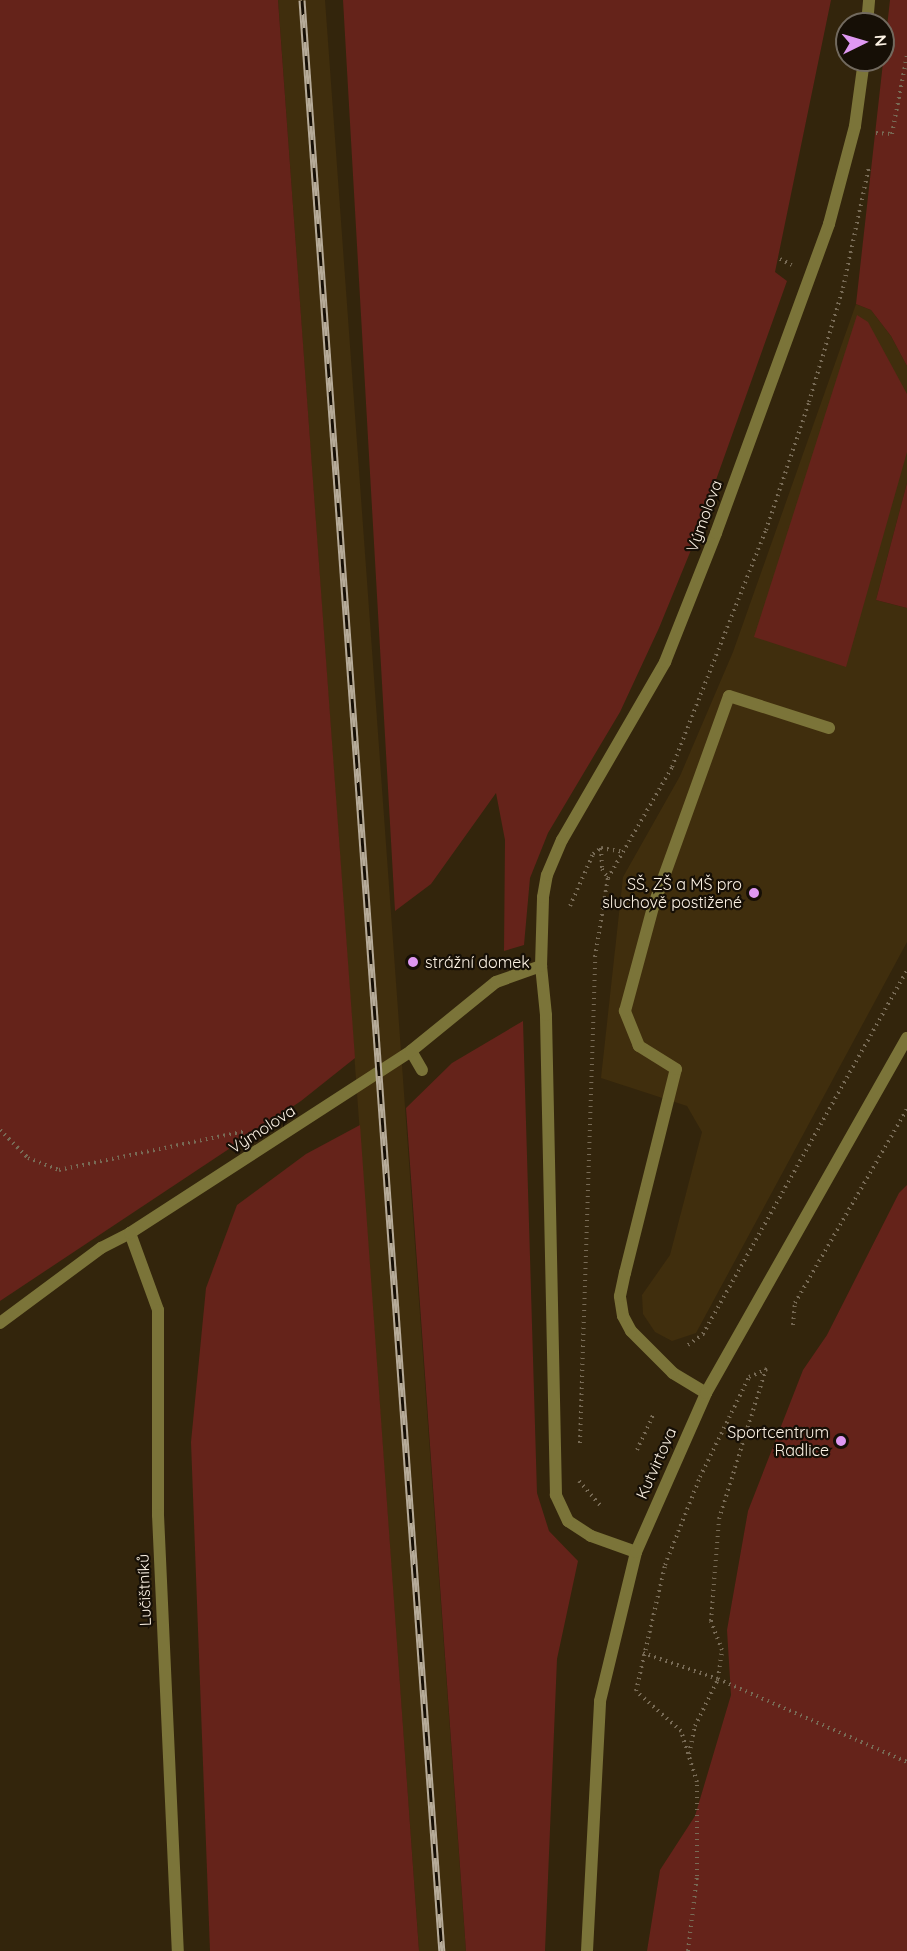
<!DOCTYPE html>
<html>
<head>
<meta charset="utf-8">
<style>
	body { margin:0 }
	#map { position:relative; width:907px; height:1951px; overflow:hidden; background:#33250c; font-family:Quicksand,sans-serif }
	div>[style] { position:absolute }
	.built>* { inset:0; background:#402e0d }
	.green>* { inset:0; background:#65231a }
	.path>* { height:4px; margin-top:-2px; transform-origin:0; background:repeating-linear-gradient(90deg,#786b56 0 1.5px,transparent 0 6px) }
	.lane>* { height:12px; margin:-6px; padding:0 6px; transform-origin:6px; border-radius:6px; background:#7b7439 }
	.street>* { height:12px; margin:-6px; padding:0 6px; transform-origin:6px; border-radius:6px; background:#7b7439 }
	.rail>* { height:7px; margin-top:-3.5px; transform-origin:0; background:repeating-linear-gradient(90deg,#160f06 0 14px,#b6ab99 0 28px); box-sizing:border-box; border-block:2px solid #b6ab99 }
	.dots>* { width:16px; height:16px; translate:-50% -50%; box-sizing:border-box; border:3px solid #160f06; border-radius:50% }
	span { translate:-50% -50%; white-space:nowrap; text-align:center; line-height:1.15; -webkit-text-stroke:4.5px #160f06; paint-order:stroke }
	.street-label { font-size:16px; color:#fdf3e5 }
	.poi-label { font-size:16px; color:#fdf3e5 }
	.right { translate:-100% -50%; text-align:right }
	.left { translate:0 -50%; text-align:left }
	.north { position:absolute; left:835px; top:12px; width:60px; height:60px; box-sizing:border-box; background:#160f06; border:2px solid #726a5f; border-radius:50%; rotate:85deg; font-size:16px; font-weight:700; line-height:24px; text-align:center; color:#fdf3e5 }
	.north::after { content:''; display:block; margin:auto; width:21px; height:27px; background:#df98f2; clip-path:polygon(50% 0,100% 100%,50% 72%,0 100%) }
</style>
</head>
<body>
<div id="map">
	<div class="built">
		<i style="clip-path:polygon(278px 0,325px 0,466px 1951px,419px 1951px)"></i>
		<i style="clip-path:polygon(856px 304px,871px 310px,891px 336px,907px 366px,907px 483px,876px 600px,907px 608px,907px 942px,696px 1333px,672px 1341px,655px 1332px,643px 1314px,642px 1295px,670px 1255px,702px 1132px,687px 1106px,601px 1078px,623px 877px,680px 776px,733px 652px)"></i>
	</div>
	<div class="green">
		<i style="clip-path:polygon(0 0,278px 0,355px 1058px,301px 1101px,0 1301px)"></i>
		<i style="clip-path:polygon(343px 0,831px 0,775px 272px,787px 281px,691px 550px,659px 628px,620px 712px,548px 833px,530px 878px,524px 945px,504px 951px,505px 840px,496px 793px,431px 884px,395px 911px)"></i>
		<i style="clip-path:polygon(890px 0,907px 0,907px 366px,891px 336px,871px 310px,856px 304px)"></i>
		<i style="clip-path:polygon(857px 315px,868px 322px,907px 394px,907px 452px,846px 667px,754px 637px)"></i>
		<i style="clip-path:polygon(907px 483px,907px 608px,876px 600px)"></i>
		<i style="clip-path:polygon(523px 1021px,537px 1493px,549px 1531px,578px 1561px,557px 1659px,545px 1951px,466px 1951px,406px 1108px,452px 1063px)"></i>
		<i style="clip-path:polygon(360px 1125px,419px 1951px,210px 1951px,191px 1442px,206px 1288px,237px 1205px,306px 1154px)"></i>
		<i style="clip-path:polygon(907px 1185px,907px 1951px,647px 1951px,660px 1870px,695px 1816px,731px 1695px,727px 1630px,748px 1511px,803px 1370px,827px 1335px,899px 1193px)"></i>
	</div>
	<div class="path">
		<i style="left:886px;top:53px;width:19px;rotate:-84deg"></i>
		<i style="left:876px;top:133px;width:16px;rotate:4deg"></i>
		<i style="left:892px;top:134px;width:80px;rotate:-79.2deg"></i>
		<i style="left:780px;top:259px;width:13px;rotate:27deg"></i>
		<i style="left:601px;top:848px;width:22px;rotate:10deg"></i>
		<i style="left:570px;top:906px;width:57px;rotate:-66.1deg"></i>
		<i style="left:593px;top:854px;width:10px;rotate:-37deg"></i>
		<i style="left:601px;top:848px;width:21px;rotate:87deg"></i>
		<i style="left:602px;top:869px;width:11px;rotate:56deg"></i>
		<i style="left:608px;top:878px;width:128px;rotate:-60deg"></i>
		<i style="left:672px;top:767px;width:255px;rotate:-68.4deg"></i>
		<i style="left:766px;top:530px;width:135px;rotate:-71.4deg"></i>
		<i style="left:809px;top:402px;width:119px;rotate:-73.4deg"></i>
		<i style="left:843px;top:288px;width:124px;rotate:-77.9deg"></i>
		<i style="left:0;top:1130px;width:40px;rotate:45deg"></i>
		<i style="left:28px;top:1158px;width:33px;rotate:21deg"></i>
		<i style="left:59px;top:1170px;width:190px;rotate:-11.8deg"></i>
		<i style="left:793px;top:1325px;width:22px;rotate:-85deg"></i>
		<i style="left:795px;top:1303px;width:224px;rotate:-60deg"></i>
		<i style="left:688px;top:1345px;width:19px;rotate:-36deg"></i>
		<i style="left:703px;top:1334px;width:417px;rotate:-60.7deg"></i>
		<i style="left:580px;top:1443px;width:486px;rotate:-88.2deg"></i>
		<i style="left:595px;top:957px;width:80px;rotate:-80.7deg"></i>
		<i style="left:637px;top:1450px;width:41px;rotate:-65.3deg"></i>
		<i style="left:579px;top:1481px;width:32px;rotate:49deg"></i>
		<i style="left:643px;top:1653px;width:79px;rotate:19.1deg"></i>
		<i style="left:718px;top:1679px;width:206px;rotate:23.7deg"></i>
		<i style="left:689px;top:1754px;width:29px;rotate:-78deg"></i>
		<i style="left:695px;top:1726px;width:52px;rotate:-63.9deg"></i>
		<i style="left:718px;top:1679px;width:29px;rotate:-82deg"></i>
		<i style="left:722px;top:1650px;width:31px;rotate:-111deg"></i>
		<i style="left:711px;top:1621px;width:102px;rotate:-85.5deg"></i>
		<i style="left:719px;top:1519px;width:157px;rotate:-72.6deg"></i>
		<i style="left:688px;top:1951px;width:76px;rotate:-83.2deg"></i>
		<i style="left:697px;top:1876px;width:94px;rotate:-90deg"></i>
		<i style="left:697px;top:1782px;width:53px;rotate:-107.4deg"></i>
		<i style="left:681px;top:1731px;width:60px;rotate:-138.4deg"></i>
		<i style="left:636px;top:1691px;width:129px;rotate:-77deg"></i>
		<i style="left:665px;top:1565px;width:95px;rotate:-68.3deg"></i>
		<i style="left:700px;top:1477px;width:111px;rotate:-63.9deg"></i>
		<i style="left:749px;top:1377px;width:20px;rotate:-24deg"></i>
	</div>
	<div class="lane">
		<i style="left:411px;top:1051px;width:22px;rotate:60deg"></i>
		<i style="left:706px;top:1393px;width:39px;rotate:-149deg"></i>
		<i style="left:673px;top:1373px;width:59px;rotate:-135deg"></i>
		<i style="left:631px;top:1331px;width:17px;rotate:-118deg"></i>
		<i style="left:623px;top:1316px;width:20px;rotate:-99deg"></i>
		<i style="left:620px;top:1296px;width:24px;rotate:-78deg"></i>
		<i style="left:625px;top:1273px;width:210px;rotate:-76deg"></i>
		<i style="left:676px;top:1069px;width:44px;rotate:-148.1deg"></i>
		<i style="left:639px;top:1046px;width:38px;rotate:-112deg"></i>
		<i style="left:625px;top:1011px;width:108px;rotate:-74.9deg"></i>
		<i style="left:653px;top:907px;width:224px;rotate:-70.2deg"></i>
		<i style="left:729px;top:696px;width:105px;rotate:17.7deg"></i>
	</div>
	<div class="street">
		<i style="left:867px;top:24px;width:24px;rotate:-85deg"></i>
		<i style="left:130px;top:1233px;width:82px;rotate:70deg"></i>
		<i style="left:158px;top:1310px;width:205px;rotate:90deg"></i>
		<i style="left:158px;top:1515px;width:436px;rotate:87.4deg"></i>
		<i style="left:0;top:1323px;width:126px;rotate:-36.6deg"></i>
		<i style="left:101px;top:1248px;width:33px;rotate:-27deg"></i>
		<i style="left:130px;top:1233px;width:335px;rotate:-32.9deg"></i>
		<i style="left:411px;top:1051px;width:109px;rotate:-39.1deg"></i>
		<i style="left:496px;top:982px;width:48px;rotate:-19.6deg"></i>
		<i style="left:636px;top:1552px;width:48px;rotate:-160.4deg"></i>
		<i style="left:591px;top:1536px;width:27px;rotate:-147deg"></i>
		<i style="left:568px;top:1521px;width:29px;rotate:-115deg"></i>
		<i style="left:556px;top:1495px;width:480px;rotate:-91.2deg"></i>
		<i style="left:546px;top:1015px;width:49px;rotate:-95.8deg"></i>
		<i style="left:541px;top:966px;width:69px;rotate:-88.3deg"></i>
		<i style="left:543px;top:897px;width:22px;rotate:-80deg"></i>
		<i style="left:547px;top:875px;width:38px;rotate:-67deg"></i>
		<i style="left:562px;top:840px;width:206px;rotate:-59.9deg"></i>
		<i style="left:665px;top:662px;width:139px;rotate:-68.4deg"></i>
		<i style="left:716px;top:533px;width:329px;rotate:-69.9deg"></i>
		<i style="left:829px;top:224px;width:101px;rotate:-75.1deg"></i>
		<i style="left:855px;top:126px;width:67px;rotate:-82.2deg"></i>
		<i style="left:587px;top:1951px;width:250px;rotate:-87deg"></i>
		<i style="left:600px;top:1701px;width:153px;rotate:-76.4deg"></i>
		<i style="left:636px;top:1552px;width:174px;rotate:-66.2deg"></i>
		<i style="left:706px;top:1393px;width:408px;rotate:-60.5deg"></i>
	</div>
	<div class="rail">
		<i style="left:302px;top:0;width:1956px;rotate:85.9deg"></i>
	</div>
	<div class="dots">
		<i style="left:754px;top:893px;background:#df98f2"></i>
		<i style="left:413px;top:962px;background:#df98f2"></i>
		<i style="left:841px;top:1441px;background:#df98f2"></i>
	</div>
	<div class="street-label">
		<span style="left:704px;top:516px;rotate:-70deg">Výmolova</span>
		<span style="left:262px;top:1129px;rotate:-33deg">Výmolova</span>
		<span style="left:656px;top:1463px;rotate:-66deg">Kutvirtova</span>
		<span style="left:144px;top:1590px;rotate:-92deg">Lučištníků</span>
	</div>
	<div class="poi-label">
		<span class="right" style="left:742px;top:893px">SŠ, ZŠ a MŠ pro<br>sluchově postižené</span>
		<span class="left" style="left:425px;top:962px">strážní domek</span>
		<span class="right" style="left:829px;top:1441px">Sportcentrum<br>Radlice</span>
	</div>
	<div class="north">N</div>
</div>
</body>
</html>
